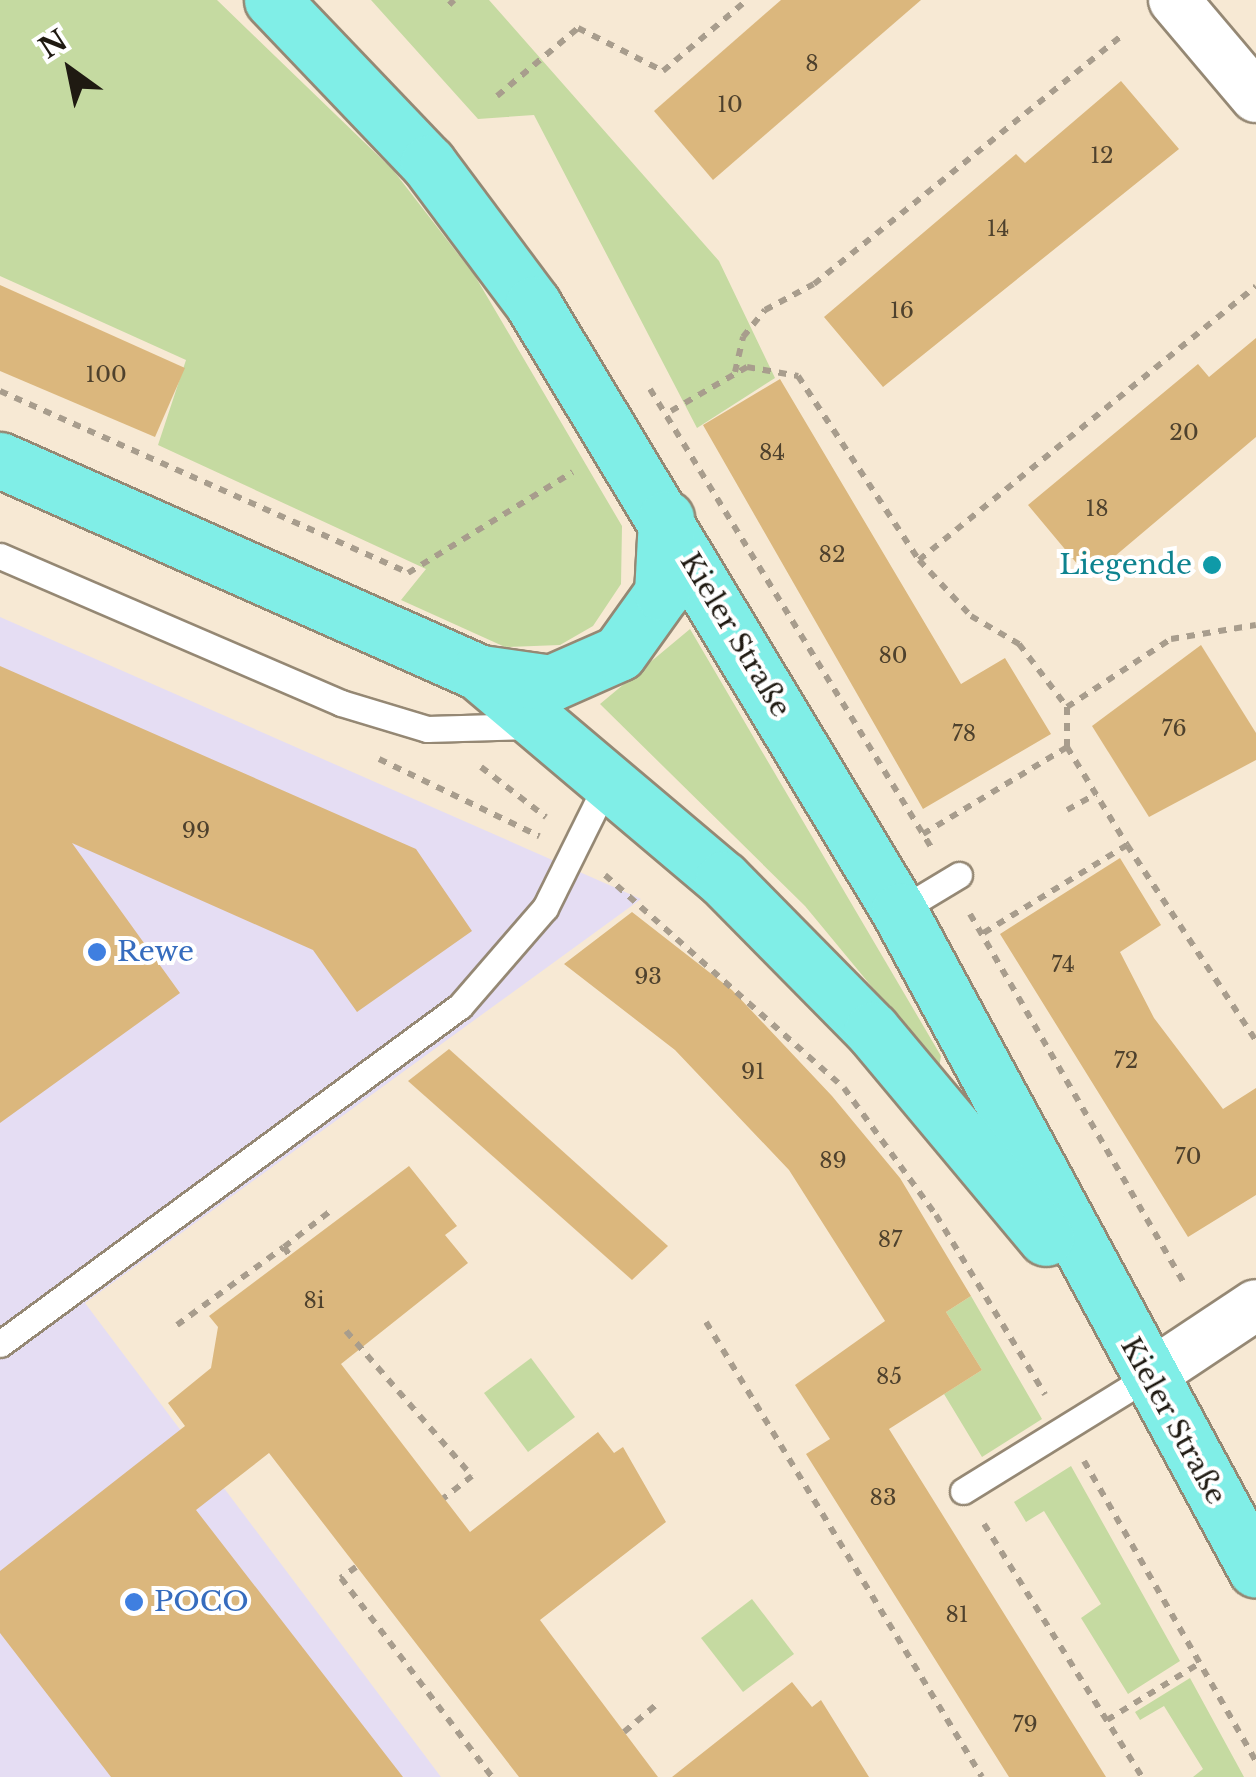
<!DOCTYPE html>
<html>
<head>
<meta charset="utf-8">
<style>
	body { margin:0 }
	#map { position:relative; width:1256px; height:1777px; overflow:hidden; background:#f7e9d4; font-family:"Libre Baskerville",serif }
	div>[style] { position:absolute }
	.industrial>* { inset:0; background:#e5ddf3 }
	.green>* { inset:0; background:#c5daa1 }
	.building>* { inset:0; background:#dbb77d }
	.path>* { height:6px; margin-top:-3px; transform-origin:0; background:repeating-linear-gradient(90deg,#a89d8d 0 8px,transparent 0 16px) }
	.roads { filter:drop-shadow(2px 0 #958874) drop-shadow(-2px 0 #958874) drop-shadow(0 2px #958874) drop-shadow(0 -2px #958874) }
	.lane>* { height:25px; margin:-12.5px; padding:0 12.5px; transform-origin:12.5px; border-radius:12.5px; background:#fff }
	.street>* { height:50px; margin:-25px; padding:0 25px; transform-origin:25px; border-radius:25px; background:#fff }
	.primary>* { height:55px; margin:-27.5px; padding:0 27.5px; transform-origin:27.5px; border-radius:27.5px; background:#80eee7 }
	.dots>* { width:28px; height:28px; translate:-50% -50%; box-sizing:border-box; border:5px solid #fff; border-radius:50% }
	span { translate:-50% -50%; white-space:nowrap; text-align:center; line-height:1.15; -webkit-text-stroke:8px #fff; paint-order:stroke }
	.number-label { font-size:22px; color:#4e412d }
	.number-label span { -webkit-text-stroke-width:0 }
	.culture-label { font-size:28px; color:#0d838f }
	.right { translate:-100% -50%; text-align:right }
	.street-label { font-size:28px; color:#1f1a12 }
	.shop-label { font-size:28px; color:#366cbe }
	.left { translate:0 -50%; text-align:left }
	.north { position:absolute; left:20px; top:20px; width:100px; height:100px; -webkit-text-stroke:8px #fff; paint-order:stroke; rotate:327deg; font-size:28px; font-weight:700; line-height:40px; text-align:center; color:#1f1a12 }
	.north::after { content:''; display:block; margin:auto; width:35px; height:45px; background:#1f1a12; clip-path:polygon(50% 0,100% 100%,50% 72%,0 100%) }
</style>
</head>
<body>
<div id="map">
	<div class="industrial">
		<i style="clip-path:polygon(0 617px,641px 899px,85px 1303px,441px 1777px,0 1777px)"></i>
	</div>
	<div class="green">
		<i style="clip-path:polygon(0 0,217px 0,393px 170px,475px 276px,622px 526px,621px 584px,593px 626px,560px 645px,505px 647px,401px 600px,426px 569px,158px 445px,186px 360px,0 276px)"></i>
		<i style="clip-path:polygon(371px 0,489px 0,719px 261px,775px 378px,697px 428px,534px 115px,478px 119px)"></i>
		<i style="clip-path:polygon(690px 629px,941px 1056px,939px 1068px,805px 906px,600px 704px)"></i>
		<i style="clip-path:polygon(971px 1296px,1042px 1419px,982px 1457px,944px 1394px,982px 1370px,946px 1312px)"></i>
		<i style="clip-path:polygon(531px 1358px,575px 1417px,528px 1452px,484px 1393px)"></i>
		<i style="clip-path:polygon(1071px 1466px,1180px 1661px,1128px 1694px,1081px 1618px,1101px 1604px,1044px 1511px,1026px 1522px,1014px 1502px)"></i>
		<i style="clip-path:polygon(752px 1599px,794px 1654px,743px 1692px,701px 1638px)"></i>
		<i style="clip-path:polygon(1190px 1678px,1244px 1777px,1193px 1777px,1203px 1769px,1164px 1706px,1140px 1720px,1135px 1712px)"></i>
	</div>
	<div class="building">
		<i style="clip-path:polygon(781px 0,921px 0,713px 180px,654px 111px)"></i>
		<i style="clip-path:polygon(1121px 81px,1179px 149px,883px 387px,824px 317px,1016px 154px,1025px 163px)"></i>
		<i style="clip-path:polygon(0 285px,185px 368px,155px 437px,0 371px)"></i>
		<i style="clip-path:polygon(1256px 338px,1256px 437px,1089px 578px,1028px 505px,1198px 364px,1209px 377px)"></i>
		<i style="clip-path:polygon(780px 379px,961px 684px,1005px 658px,1051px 734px,923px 809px,703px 425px)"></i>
		<i style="clip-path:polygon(1201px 645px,1256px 733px,1256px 760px,1149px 817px,1092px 726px)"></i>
		<i style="clip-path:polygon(0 666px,416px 849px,472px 931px,357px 1012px,313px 950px,72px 843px,180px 993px,0 1123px)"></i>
		<i style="clip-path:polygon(1120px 858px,1161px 925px,1120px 952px,1154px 1018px,1223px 1109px,1256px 1088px,1256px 1195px,1188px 1237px,1000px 934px)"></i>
		<i style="clip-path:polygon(632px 912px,732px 990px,832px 1096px,900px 1178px,971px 1296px,946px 1312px,982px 1370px,889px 1429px,1106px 1777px,1009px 1777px,806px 1454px,830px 1439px,795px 1385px,885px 1321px,789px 1170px,675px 1050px,564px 964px)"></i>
		<i style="clip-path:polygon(449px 1049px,668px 1246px,632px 1280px,408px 1081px)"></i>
		<i style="clip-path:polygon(409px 1166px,457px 1226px,445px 1235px,468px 1263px,341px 1364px,470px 1532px,598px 1432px,614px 1453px,623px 1447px,666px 1522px,540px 1620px,658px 1777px,519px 1777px,269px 1453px,196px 1510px,403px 1777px,111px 1777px,0 1633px,0 1571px,185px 1426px,168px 1403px,211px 1368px,218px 1327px,209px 1316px)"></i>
		<i style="clip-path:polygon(792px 1682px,812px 1707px,821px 1700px,869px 1777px,672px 1777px)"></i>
	</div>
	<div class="path">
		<i style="left:449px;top:5px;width:7px;rotate:-45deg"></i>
		<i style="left:497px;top:96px;width:106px;rotate:-40deg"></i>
		<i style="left:578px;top:28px;width:95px;rotate:26.8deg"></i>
		<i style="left:663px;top:71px;width:110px;rotate:-40.2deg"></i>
		<i style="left:735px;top:372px;width:36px;rotate:-77deg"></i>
		<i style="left:743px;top:337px;width:35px;rotate:-51deg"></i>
		<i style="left:765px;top:310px;width:55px;rotate:-28deg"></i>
		<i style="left:814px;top:284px;width:397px;rotate:-38.9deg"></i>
		<i style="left:650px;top:389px;width:537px;rotate:58.47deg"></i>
		<i style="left:0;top:391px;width:447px;rotate:24deg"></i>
		<i style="left:408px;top:573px;width:193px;rotate:-31.5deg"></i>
		<i style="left:671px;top:411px;width:88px;rotate:-30.1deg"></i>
		<i style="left:747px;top:367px;width:52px;rotate:10deg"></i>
		<i style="left:798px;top:376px;width:220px;rotate:56.7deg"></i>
		<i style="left:919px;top:560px;width:76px;rotate:47.1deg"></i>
		<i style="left:971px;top:616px;width:56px;rotate:30.3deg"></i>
		<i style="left:1019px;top:644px;width:79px;rotate:52.7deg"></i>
		<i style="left:1067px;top:707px;width:40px;rotate:90deg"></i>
		<i style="left:1067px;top:747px;width:115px;rotate:58.5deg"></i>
		<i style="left:1127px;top:845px;width:170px;rotate:148.5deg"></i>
		<i style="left:919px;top:560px;width:434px;rotate:-39.1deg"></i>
		<i style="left:1067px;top:707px;width:124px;rotate:-33.2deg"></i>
		<i style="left:1171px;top:639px;width:86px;rotate:-9.4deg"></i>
		<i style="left:379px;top:759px;width:178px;rotate:25.7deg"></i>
		<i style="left:481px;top:767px;width:82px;rotate:37.6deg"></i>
		<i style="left:1067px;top:810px;width:33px;rotate:-29deg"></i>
		<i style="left:923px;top:834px;width:168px;rotate:-31.1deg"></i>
		<i style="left:1127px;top:845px;width:235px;rotate:56.6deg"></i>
		<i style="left:605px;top:875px;width:320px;rotate:41.7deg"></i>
		<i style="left:844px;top:1088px;width:157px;rotate:54.1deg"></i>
		<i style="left:936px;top:1215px;width:210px;rotate:58.7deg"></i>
		<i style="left:970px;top:914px;width:430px;rotate:59.9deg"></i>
		<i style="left:284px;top:1247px;width:62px;rotate:-37.8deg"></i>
		<i style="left:706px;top:1322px;width:532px;rotate:58.76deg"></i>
		<i style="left:177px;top:1325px;width:132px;rotate:-36.1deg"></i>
		<i style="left:284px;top:1247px;width:11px;rotate:56deg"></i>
		<i style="left:346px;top:1331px;width:192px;rotate:49deg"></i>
		<i style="left:472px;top:1476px;width:36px;rotate:142deg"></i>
		<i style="left:1084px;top:1461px;width:346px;rotate:60.2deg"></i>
		<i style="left:984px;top:1524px;width:298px;rotate:58deg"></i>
		<i style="left:356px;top:1567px;width:19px;rotate:144deg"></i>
		<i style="left:341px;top:1578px;width:250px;rotate:52.8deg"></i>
		<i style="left:1107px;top:1720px;width:109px;rotate:-31.5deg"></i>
		<i style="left:624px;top:1732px;width:42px;rotate:-40.2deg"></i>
	</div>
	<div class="roads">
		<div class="lane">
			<i style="left:0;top:556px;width:371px;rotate:23.3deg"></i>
			<i style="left:341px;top:703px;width:90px;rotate:16.8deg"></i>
			<i style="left:427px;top:729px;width:104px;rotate:-1.7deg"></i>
			<i style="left:899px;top:911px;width:70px;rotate:-31deg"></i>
			<i style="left:0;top:1344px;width:571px;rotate:-36.31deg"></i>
			<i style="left:460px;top:1006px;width:130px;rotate:-49.1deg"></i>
			<i style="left:545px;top:908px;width:142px;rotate:-63.6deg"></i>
			<i style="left:963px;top:1491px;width:219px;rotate:-31.7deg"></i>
		</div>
		<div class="street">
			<i style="left:1174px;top:0;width:127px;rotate:49.8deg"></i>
			<i style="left:1149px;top:1376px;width:128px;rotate:-33.6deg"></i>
		</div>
		<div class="primary">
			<i style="left:272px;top:0;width:226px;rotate:46.3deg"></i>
			<i style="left:428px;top:163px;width:176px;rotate:53.3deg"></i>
			<i style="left:533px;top:304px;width:709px;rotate:58.91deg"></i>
			<i style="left:899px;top:911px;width:749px;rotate:61.55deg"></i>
			<i style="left:0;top:460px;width:523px;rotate:23.92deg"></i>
			<i style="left:478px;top:672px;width:321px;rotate:40.2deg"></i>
			<i style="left:723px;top:879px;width:212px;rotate:45.4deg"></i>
			<i style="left:872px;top:1030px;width:271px;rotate:50.1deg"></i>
			<i style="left:481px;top:673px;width:71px;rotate:8.1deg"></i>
			<i style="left:551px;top:683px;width:74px;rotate:-23.8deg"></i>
			<i style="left:619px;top:653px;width:74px;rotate:-54.4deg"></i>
			<i style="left:662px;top:593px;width:75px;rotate:-86.9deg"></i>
		</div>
	</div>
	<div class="dots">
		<i style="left:1212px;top:565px;background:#0f9aa8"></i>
		<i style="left:97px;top:952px;background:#3f7fe0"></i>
		<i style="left:134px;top:1602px;background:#3f7fe0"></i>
	</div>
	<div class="number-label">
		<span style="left:812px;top:64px">8</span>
		<span style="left:730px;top:105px">10</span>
		<span style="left:1102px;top:156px">12</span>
		<span style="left:998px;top:229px">14</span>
		<span style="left:902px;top:311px">16</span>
		<span style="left:106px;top:375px">100</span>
		<span style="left:1184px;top:433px">20</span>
		<span style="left:772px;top:453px">84</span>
		<span style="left:1097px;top:509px">18</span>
		<span style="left:832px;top:555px">82</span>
		<span style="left:893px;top:656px">80</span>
		<span style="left:1174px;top:729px">76</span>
		<span style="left:964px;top:734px">78</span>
		<span style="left:196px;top:831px">99</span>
		<span style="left:1063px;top:965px">74</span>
		<span style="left:648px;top:977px">93</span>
		<span style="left:1126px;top:1061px">72</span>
		<span style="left:753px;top:1072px">91</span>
		<span style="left:1188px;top:1157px">70</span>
		<span style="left:833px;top:1161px">89</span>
		<span style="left:890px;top:1240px">87</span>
		<span style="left:314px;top:1301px">8i</span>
		<span style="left:889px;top:1377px">85</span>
		<span style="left:883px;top:1498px">83</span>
		<span style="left:957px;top:1615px">81</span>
		<span style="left:1025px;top:1725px">79</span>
	</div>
	<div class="culture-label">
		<span class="right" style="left:1192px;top:565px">Liegende</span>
	</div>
	<div class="street-label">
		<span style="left:735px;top:635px;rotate:59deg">Kieler Straße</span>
		<span style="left:1173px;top:1421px;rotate:61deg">Kieler Straße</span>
	</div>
	<div class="shop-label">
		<span class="left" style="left:117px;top:952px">Rewe</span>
		<span class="left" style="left:154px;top:1602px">POCO</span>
	</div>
	<div class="north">N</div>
</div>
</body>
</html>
